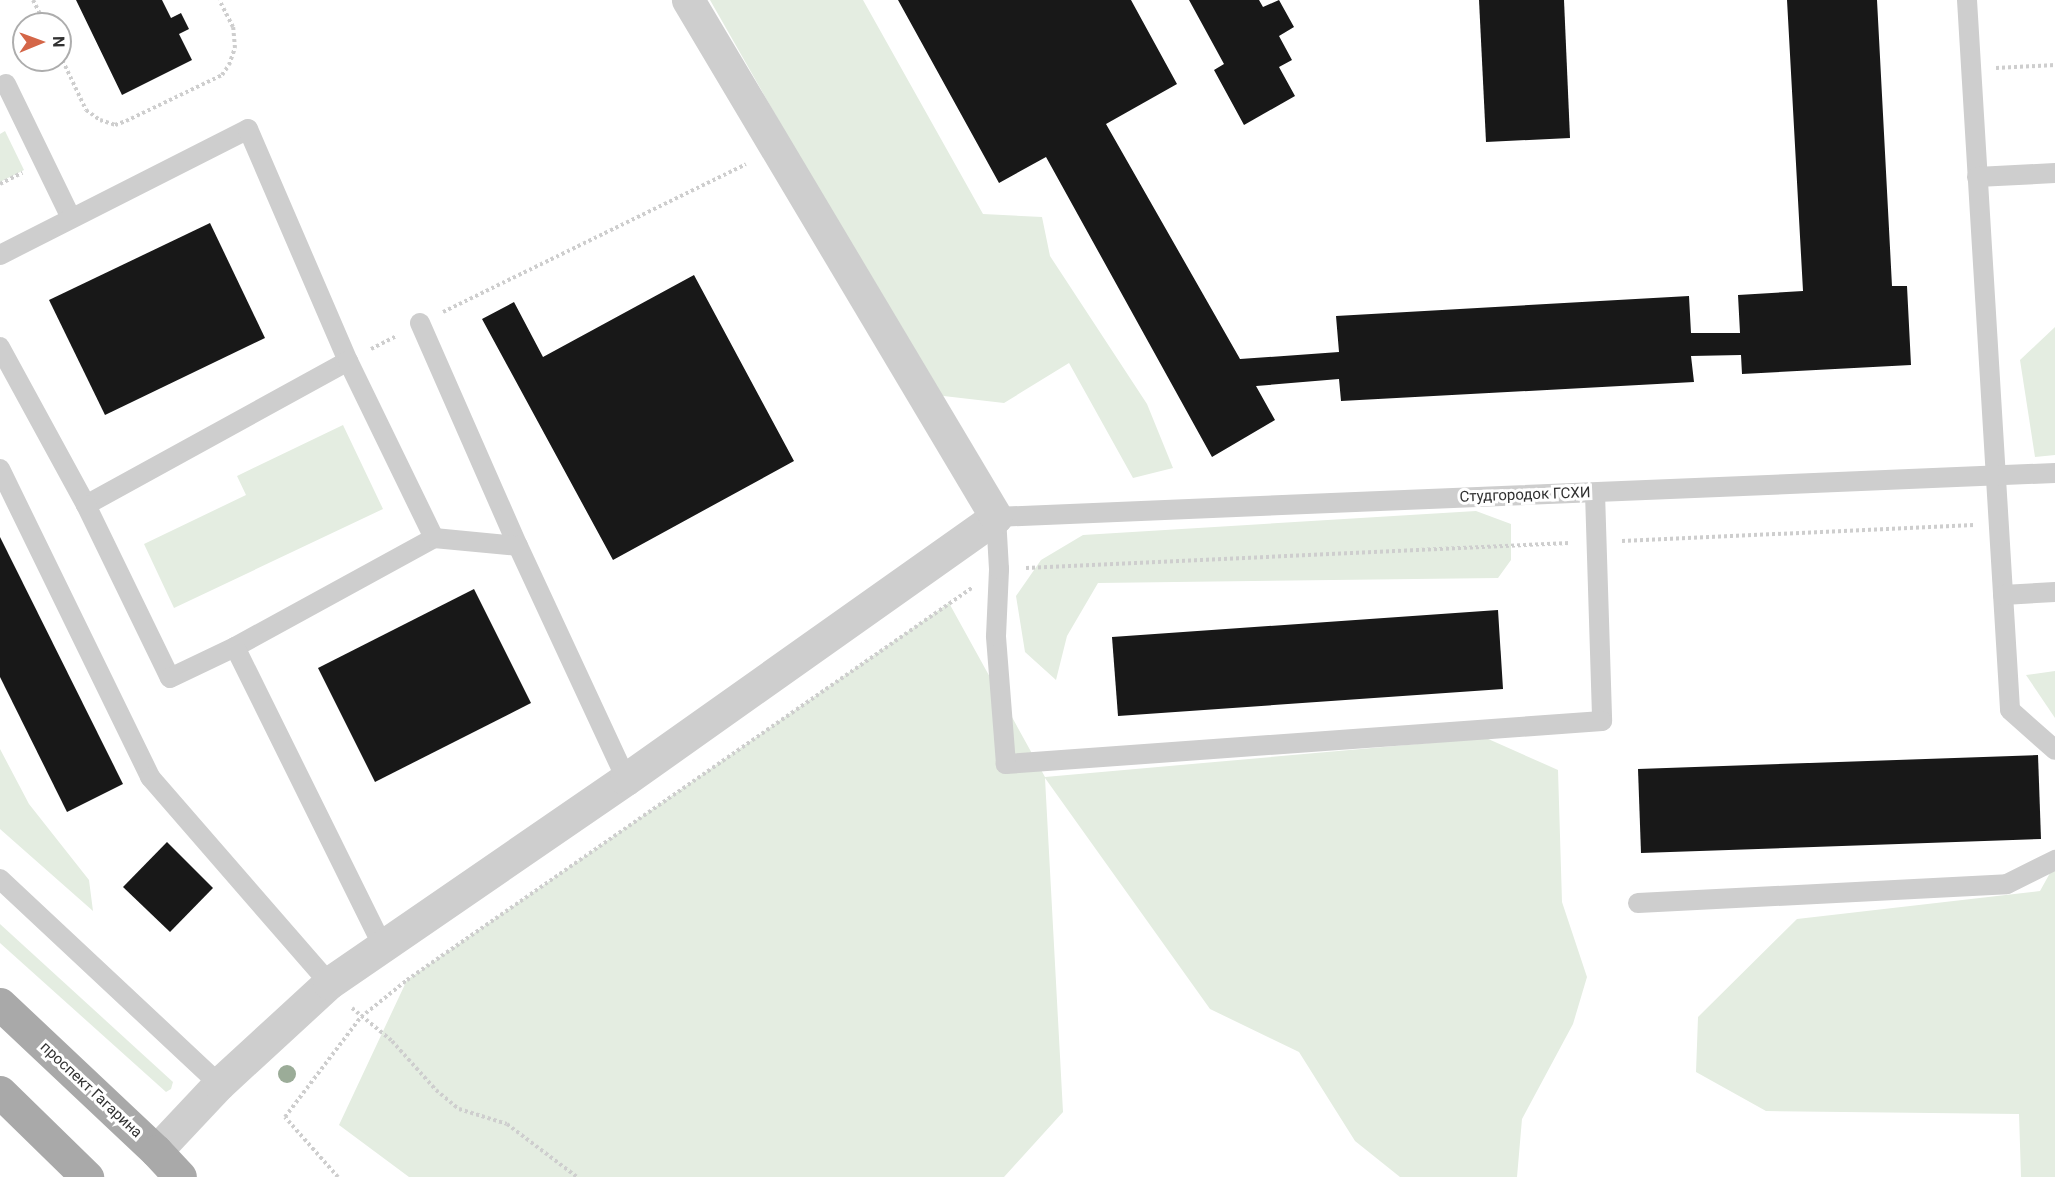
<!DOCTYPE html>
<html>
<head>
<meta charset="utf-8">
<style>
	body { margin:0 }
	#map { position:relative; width:2055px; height:1177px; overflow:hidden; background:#fff; font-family:Roboto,sans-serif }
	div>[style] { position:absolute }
	.green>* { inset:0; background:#e4ede1 }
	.building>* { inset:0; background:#181818 }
	.path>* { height:4px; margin-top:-2px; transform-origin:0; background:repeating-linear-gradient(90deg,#cecece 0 3px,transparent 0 6px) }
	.service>* { height:20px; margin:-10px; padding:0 10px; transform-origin:10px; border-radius:10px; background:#cecece }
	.minor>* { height:33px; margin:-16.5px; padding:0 16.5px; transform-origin:16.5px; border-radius:16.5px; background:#cecece }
	.primary>* { height:33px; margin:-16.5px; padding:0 16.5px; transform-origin:16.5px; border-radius:16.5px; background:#a9a9a9 }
	.trees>* { width:18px; height:18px; margin:-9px; border-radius:50%; background:#9bac98 }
	span { translate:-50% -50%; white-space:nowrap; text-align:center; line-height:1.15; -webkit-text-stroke:6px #fff; paint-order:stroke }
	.street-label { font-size:15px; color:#313131 }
	.north { position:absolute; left:12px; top:12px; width:60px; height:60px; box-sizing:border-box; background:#fff; border:2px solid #adadad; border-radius:50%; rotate:89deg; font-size:16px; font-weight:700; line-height:24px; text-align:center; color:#313131 }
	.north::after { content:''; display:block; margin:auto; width:21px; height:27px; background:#d46648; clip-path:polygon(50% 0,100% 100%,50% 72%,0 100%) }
</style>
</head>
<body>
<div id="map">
	<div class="green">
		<i style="clip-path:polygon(710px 0,863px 0,983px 214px,1042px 217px,1050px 256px,1147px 404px,1173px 468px,1133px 478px,1069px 363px,1004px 403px,935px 395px)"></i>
		<i style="clip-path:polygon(5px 131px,24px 170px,0 182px,0 134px)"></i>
		<i style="clip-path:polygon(2055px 327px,2055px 455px,2035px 457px,2020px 360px)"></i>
		<i style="clip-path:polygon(343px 425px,383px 509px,174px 608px,144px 544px,246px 495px,237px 476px)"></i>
		<i style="clip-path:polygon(1476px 511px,1511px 524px,1511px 560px,1498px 578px,1098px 583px,1067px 636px,1056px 680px,1025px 652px,1016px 596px,1041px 560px,1083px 535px)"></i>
		<i style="clip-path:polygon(949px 603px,1045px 777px,1486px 738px,1558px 770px,1562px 902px,1587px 977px,1573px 1024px,1522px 1119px,1517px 1177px,1400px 1177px,1355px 1141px,1299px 1052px,1210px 1009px,1045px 778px,1063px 1112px,1004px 1177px,409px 1177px,339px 1125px,407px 980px)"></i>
		<i style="clip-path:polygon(2055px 671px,2055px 718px,2026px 675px)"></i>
		<i style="clip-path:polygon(0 749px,29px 804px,89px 880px,93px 911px,0 829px)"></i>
		<i style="clip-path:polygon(2055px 864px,2055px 1177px,2021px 1177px,2019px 1114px,1766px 1111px,1696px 1072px,1698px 1017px,1797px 919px,2040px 891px)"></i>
		<i style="clip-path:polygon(0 924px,173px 1082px,171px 1089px,166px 1092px,0 943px)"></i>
	</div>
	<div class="building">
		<i style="clip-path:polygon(76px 0,162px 0,171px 18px,181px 13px,189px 29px,179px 34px,192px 60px,122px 95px)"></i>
		<i style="clip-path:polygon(898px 0,1131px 0,1177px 84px,1106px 124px,1240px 359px,1339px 352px,1336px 316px,1689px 296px,1691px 333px,1740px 333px,1738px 295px,1803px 291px,1787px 0,1877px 0,1892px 286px,1907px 286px,1911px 365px,1742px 374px,1741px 355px,1691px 356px,1694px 382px,1341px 401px,1339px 379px,1256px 386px,1275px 420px,1212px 457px,1046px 157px,999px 183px)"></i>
		<i style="clip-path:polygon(1189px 0,1259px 0,1263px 7px,1279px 0,1294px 27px,1279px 36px,1292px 60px,1279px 67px,1295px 96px,1244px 125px,1214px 70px,1224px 64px)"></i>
		<i style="clip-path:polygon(1479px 0,1564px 0,1570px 138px,1486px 142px)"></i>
		<i style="clip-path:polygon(210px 223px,265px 338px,105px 415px,49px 300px)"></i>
		<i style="clip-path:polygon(694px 275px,794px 461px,613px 560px,482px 319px,514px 302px,543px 357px)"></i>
		<i style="clip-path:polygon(0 537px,123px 784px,67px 812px,0 677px)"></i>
		<i style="clip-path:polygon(474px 589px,531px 703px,375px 782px,318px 668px)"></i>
		<i style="clip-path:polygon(1498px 610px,1503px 689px,1118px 716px,1112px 637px)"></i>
		<i style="clip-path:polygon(2038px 755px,2041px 839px,1641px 853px,1638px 769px)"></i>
		<i style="clip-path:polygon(167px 842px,213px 888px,170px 932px,123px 887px)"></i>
	</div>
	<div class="path">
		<i style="left:33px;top:0;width:27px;rotate:63deg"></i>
		<i style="left:60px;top:55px;width:61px;rotate:64.7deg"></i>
		<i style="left:86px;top:110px;width:17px;rotate:36deg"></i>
		<i style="left:100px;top:120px;width:16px;rotate:18deg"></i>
		<i style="left:115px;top:125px;width:12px;rotate:-20deg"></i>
		<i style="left:126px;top:121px;width:106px;rotate:-25.6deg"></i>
		<i style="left:222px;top:75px;width:12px;rotate:-55deg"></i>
		<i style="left:229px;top:65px;width:18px;rotate:-71deg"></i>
		<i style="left:235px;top:48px;width:21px;rotate:-95deg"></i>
		<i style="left:233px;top:27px;width:30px;rotate:-117deg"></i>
		<i style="left:1996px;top:68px;width:59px;rotate:-2.9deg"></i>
		<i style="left:0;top:184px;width:25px;rotate:-27deg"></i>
		<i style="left:443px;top:312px;width:337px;rotate:-26deg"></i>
		<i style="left:371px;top:349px;width:28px;rotate:-27deg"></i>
		<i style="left:1622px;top:541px;width:352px;rotate:-2.6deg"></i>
		<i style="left:1026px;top:568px;width:544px;rotate:-2.64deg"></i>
		<i style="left:352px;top:1008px;width:52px;rotate:39.5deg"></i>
		<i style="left:392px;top:1041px;width:66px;rotate:48.1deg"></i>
		<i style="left:436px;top:1090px;width:30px;rotate:40deg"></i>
		<i style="left:459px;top:1109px;width:50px;rotate:17.4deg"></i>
		<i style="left:507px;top:1124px;width:88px;rotate:37.1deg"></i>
		<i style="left:338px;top:1177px;width:80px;rotate:-131.5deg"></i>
		<i style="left:285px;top:1117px;width:126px;rotate:-52.8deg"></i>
		<i style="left:361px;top:1017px;width:59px;rotate:-38.8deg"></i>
		<i style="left:407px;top:980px;width:689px;rotate:-34.77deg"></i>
	</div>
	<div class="service">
		<i style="left:1967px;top:0;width:711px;rotate:86.53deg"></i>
		<i style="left:2010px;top:710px;width:60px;rotate:41.6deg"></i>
		<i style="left:6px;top:84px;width:149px;rotate:64.1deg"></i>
		<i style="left:1977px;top:177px;width:78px;rotate:-2.9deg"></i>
		<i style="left:0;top:255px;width:278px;rotate:-26.9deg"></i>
		<i style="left:248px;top:129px;width:253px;rotate:66.7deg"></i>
		<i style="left:348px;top:361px;width:299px;rotate:151.2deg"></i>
		<i style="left:86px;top:505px;width:180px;rotate:-118.6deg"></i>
		<i style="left:420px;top:323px;width:244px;rotate:66.3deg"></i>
		<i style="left:0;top:469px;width:343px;rotate:64deg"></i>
		<i style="left:150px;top:777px;width:273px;rotate:49deg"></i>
		<i style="left:1595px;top:493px;width:228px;rotate:88.2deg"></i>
		<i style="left:1602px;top:721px;width:598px;rotate:175.87deg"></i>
		<i style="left:1006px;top:764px;width:128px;rotate:-94.5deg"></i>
		<i style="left:996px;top:636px;width:67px;rotate:-87.4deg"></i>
		<i style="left:999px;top:569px;width:52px;rotate:-93.3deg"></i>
		<i style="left:996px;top:517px;width:1060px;rotate:-2.38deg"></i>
		<i style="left:86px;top:505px;width:192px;rotate:64.1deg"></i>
		<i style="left:170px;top:678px;width:72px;rotate:-25.5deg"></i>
		<i style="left:235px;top:647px;width:227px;rotate:-28.7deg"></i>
		<i style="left:434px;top:538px;width:197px;rotate:-115.9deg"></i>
		<i style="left:434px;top:538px;width:84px;rotate:5.4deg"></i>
		<i style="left:518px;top:546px;width:257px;rotate:65.1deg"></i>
		<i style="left:2003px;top:595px;width:52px;rotate:-3.3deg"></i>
		<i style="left:235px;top:647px;width:335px;rotate:63.7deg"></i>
		<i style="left:0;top:879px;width:300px;rotate:43.1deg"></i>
		<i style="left:1638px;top:903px;width:369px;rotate:-2.9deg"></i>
		<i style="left:2007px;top:884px;width:54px;rotate:-26.6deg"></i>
	</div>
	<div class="minor">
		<i style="left:156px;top:1151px;width:92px;rotate:-46.8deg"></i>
		<i style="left:219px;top:1084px;width:149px;rotate:-42.6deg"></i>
		<i style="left:329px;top:983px;width:360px;rotate:-34.5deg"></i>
		<i style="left:626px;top:779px;width:453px;rotate:-35.3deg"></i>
		<i style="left:996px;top:517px;width:602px;rotate:-120.78deg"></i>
	</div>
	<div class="primary">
		<i style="left:0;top:1004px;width:214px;rotate:43.3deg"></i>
		<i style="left:156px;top:1151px;width:35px;rotate:47deg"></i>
		<i style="left:0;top:1092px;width:122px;rotate:44.3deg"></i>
	</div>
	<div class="trees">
		<i style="left:287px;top:1074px"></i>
	</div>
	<div class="street-label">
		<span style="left:1525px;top:495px;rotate:-2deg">Студгородок ГСХИ</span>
		<span style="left:91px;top:1090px;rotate:43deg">проспект Гагарина</span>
	</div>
	<div class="north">N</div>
</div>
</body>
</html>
